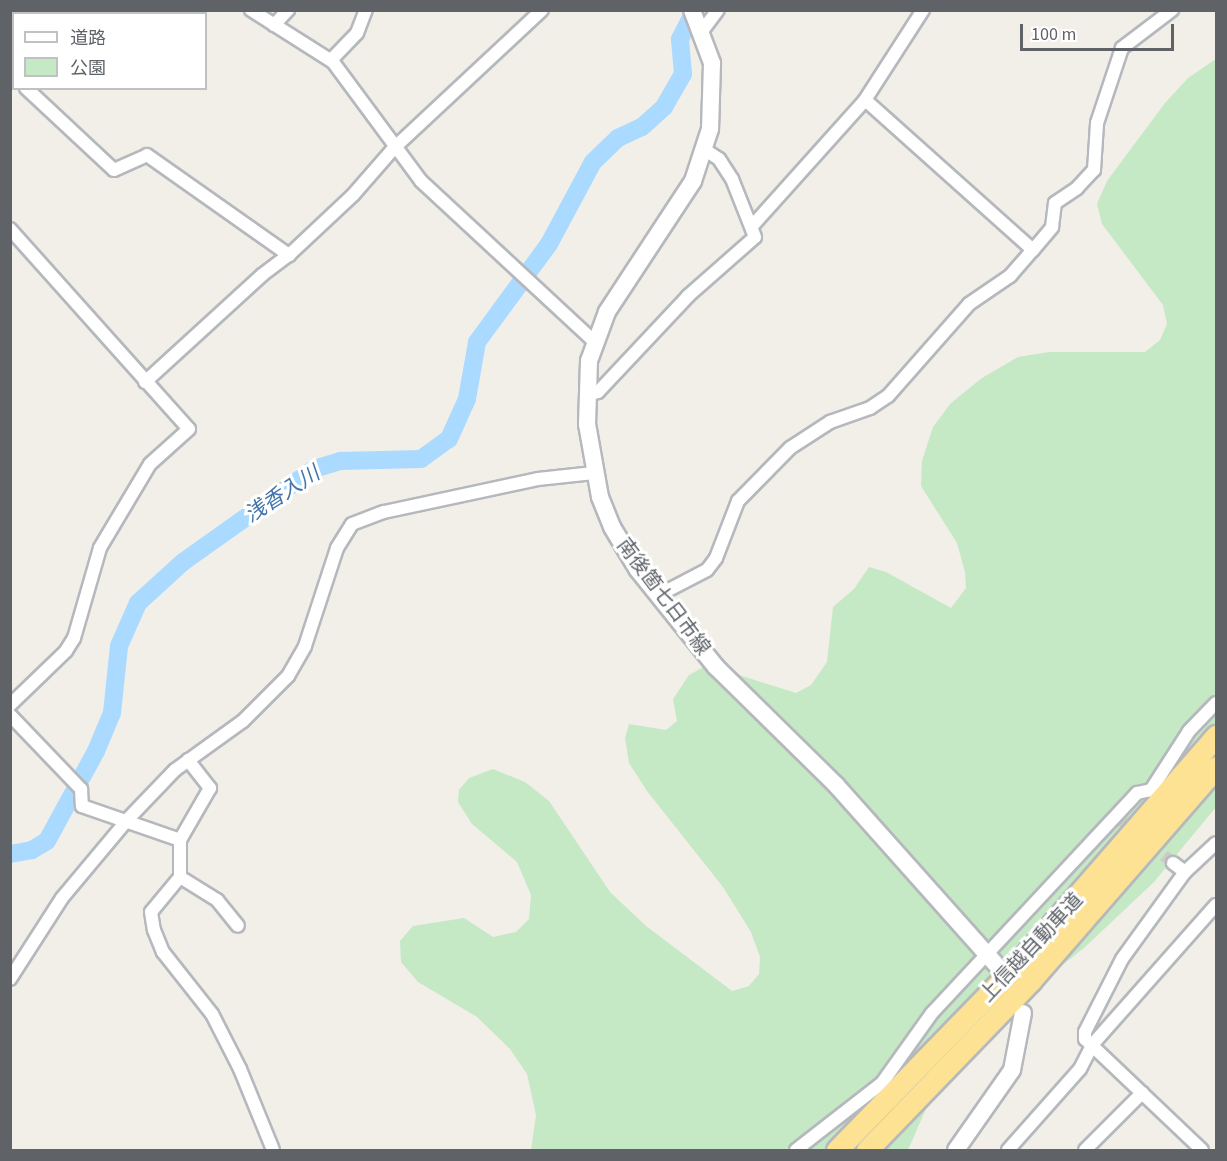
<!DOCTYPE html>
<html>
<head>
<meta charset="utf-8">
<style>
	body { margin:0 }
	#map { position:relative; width:1227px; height:1161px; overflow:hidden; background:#f1efe8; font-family:"Source Sans 3","Noto Sans JP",sans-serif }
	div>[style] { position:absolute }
	.green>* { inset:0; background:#c5e8c5 }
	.river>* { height:18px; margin:-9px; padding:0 9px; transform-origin:9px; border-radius:9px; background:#aadaff }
	.minor-tunnel>* { height:12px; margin-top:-6px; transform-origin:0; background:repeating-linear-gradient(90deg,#ccccc8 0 12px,transparent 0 18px) }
	.roads { filter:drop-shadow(2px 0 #b5b8bc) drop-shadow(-2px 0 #b5b8bc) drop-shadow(0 2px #b5b8bc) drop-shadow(0 -2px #b5b8bc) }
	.minor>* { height:12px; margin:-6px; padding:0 6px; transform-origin:6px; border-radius:6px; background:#fff }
	.secondary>* { height:16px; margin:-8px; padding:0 8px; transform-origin:8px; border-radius:8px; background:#fff }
	.motorway>* { height:21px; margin:-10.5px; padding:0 10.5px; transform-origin:10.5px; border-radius:10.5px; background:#fde293 }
	span { translate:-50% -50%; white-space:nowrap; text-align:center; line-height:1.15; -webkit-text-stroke:6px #fff; paint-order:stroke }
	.street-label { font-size:20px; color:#5f6368 }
	.water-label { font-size:21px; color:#4174aa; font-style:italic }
	.frame { position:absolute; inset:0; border:12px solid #5f6368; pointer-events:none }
	.legend { position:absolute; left:12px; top:12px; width:195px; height:78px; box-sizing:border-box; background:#fff; border:2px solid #bfc1c3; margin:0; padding:8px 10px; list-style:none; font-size:18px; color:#5f6368 }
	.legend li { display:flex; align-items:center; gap:12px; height:30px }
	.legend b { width:30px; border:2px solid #bfc1c3 }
	.scale { position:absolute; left:1020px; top:24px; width:154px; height:27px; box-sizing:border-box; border:3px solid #5f6368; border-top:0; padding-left:8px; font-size:18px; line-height:21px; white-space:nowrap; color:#5f6368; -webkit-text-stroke:4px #fff; paint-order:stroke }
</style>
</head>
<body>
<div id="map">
	<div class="green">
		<i style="clip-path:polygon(1216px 59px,1216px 807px,1154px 882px,1084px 948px,1043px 980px,1010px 1019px,986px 1016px,949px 1056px,908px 1150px,531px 1150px,536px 1115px,527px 1074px,510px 1049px,477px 1017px,418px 982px,401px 962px,400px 941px,413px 926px,464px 918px,493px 937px,516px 932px,529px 919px,531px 895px,517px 862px,472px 824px,458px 802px,459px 790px,469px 778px,493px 769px,525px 782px,549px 801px,610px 892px,646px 926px,732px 991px,749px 986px,759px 974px,760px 957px,751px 932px,723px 887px,647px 791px,629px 763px,625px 738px,629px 724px,666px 730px,677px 721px,673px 699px,689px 675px,707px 665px,796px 693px,811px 685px,827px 662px,833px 607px,854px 589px,869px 567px,886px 572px,951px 608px,966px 588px,965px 572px,957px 543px,921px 486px,922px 461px,933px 427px,951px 403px,982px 378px,1018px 357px,1049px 352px,1145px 352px,1160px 340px,1167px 324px,1163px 305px,1102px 224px,1097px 204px,1107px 181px,1165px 103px,1188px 78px)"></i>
	</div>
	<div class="river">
		<i style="left:10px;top:854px;width:22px;rotate:-10deg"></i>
		<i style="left:32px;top:850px;width:17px;rotate:-31deg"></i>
		<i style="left:47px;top:841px;width:102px;rotate:-61.4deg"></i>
		<i style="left:96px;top:751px;width:41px;rotate:-67.2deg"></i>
		<i style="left:112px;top:713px;width:67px;rotate:-84deg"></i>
		<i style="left:119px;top:646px;width:47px;rotate:-66.2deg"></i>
		<i style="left:138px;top:603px;width:61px;rotate:-42.3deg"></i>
		<i style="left:183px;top:562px;width:161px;rotate:-35.4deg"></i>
		<i style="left:314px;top:469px;width:28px;rotate:-17deg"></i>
		<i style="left:341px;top:461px;width:80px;rotate:-1.4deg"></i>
		<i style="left:421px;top:459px;width:34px;rotate:-36deg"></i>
		<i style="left:449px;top:439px;width:44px;rotate:-65.8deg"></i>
		<i style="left:467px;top:399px;width:58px;rotate:-80deg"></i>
		<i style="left:477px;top:342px;width:122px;rotate:-53.7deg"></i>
		<i style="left:549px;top:244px;width:93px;rotate:-61.8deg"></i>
		<i style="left:593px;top:162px;width:35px;rotate:-44deg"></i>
		<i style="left:618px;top:138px;width:26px;rotate:-25deg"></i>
		<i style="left:642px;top:127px;width:30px;rotate:-42deg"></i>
		<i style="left:664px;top:107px;width:38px;rotate:-60deg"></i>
		<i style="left:683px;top:74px;width:35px;rotate:-95deg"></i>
		<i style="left:680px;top:39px;width:33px;rotate:-63deg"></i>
	</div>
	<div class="minor-tunnel">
		<i style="left:1122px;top:821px;width:66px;rotate:39.5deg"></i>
	</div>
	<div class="roads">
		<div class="minor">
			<i style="left:251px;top:10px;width:97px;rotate:32.4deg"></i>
			<i style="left:333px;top:62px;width:148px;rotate:53.5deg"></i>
			<i style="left:421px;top:181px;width:237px;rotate:42.8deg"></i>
			<i style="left:10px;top:14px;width:8px;rotate:60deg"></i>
			<i style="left:274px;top:25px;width:21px;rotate:-47deg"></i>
			<i style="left:702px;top:31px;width:26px;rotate:-53deg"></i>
			<i style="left:331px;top:60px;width:37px;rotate:-46deg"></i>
			<i style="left:357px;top:33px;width:25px;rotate:-69deg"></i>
			<i style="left:26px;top:88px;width:120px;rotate:43deg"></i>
			<i style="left:114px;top:170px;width:36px;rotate:-24deg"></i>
			<i style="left:147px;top:155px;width:174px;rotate:35.2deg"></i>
			<i style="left:753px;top:225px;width:168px;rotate:-48.1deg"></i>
			<i style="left:865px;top:100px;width:107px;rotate:-57.2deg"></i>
			<i style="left:10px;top:229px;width:268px;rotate:48.2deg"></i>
			<i style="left:189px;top:429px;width:52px;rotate:138.1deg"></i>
			<i style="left:150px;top:464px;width:98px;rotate:120.8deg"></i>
			<i style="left:100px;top:548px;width:94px;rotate:106.1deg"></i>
			<i style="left:74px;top:638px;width:15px;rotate:122deg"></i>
			<i style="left:66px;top:651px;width:78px;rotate:136deg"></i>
			<i style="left:1033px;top:250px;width:30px;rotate:-50deg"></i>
			<i style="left:1052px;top:227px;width:24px;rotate:-83deg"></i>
			<i style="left:1055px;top:203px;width:27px;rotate:-34deg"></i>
			<i style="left:1077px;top:188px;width:25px;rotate:-47deg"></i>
			<i style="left:1094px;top:170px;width:47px;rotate:-86.3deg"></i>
			<i style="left:1097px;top:123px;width:79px;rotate:-71.6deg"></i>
			<i style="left:1122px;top:48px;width:63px;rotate:-37.2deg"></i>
			<i style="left:145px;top:382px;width:159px;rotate:-42.4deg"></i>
			<i style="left:262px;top:275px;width:34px;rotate:-37deg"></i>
			<i style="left:289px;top:255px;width:88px;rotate:-43.2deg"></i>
			<i style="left:353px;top:195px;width:62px;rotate:-48.9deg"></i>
			<i style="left:394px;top:148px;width:202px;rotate:-43deg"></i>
			<i style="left:586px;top:395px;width:12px;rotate:-14deg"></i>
			<i style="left:598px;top:392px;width:132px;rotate:-46.8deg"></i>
			<i style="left:688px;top:296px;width:89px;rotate:-41.4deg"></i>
			<i style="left:755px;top:237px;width:62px;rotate:-111.6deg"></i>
			<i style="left:732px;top:179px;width:24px;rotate:-123deg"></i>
			<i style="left:719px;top:159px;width:17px;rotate:-147deg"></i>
			<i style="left:657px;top:596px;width:56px;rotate:-27.5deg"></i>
			<i style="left:707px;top:570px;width:15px;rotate:-53deg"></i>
			<i style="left:716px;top:558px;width:61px;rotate:-68.9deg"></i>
			<i style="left:738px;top:501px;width:74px;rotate:-45.5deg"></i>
			<i style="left:790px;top:448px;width:48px;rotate:-33deg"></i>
			<i style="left:830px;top:422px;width:42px;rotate:-19.3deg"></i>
			<i style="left:870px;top:408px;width:22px;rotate:-34deg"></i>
			<i style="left:888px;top:396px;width:123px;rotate:-48.6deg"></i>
			<i style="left:969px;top:304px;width:50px;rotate:-34.3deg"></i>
			<i style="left:1010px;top:276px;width:35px;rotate:-49deg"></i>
			<i style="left:1033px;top:250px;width:225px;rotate:-138.2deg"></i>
			<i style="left:10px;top:715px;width:103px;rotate:46.2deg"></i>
			<i style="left:81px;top:789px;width:17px;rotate:87deg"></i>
			<i style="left:82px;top:806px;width:104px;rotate:19.1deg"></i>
			<i style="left:188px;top:760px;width:36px;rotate:52deg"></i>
			<i style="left:210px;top:788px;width:60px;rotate:120deg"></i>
			<i style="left:180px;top:840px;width:37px;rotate:90deg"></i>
			<i style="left:180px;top:877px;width:45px;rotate:129.6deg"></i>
			<i style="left:151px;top:912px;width:18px;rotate:81deg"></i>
			<i style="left:154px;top:930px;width:24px;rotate:68deg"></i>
			<i style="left:163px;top:952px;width:79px;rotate:51.7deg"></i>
			<i style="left:212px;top:1014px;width:62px;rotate:63deg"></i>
			<i style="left:240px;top:1069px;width:87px;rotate:67.8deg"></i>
			<i style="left:1173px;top:863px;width:15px;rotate:37deg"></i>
			<i style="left:180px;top:877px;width:44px;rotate:31.9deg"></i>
			<i style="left:217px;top:900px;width:33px;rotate:51deg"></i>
			<i style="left:10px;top:979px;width:96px;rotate:-57.3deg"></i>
			<i style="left:62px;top:898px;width:103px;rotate:-50.1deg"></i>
			<i style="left:128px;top:819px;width:68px;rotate:-46.2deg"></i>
			<i style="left:175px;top:770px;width:84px;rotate:-35.8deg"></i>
			<i style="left:243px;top:721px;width:64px;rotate:-45deg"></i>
			<i style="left:288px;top:676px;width:34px;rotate:-60deg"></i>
			<i style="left:305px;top:646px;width:103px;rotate:-71.9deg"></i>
			<i style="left:337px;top:548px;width:28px;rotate:-58deg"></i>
			<i style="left:352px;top:524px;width:34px;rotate:-21deg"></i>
			<i style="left:384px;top:512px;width:157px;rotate:-12.1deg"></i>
			<i style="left:538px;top:479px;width:56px;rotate:-6.1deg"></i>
			<i style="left:796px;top:1150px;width:109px;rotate:-37.9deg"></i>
			<i style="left:882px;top:1083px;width:86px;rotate:-54.5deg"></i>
			<i style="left:932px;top:1013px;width:301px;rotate:-47deg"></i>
			<i style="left:1137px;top:793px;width:14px;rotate:-12deg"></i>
			<i style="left:1151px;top:790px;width:70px;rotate:-57.2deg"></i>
			<i style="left:1189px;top:731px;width:39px;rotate:-46deg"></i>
			<i style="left:1008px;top:1150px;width:108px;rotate:-48.4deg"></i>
			<i style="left:1080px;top:1069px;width:27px;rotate:-63deg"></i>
			<i style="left:1092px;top:1045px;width:187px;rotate:-48.5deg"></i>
			<i style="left:1085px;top:1150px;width:81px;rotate:-45deg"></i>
			<i style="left:1202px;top:1150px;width:161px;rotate:-136.5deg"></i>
			<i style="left:1085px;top:1039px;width:7px;rotate:-90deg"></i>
			<i style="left:1085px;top:1032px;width:82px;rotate:-63.1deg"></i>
			<i style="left:1122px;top:959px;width:107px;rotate:-54.1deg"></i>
			<i style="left:1185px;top:872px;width:42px;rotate:-43.1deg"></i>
		</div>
		<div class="secondary">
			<i style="left:692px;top:10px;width:57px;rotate:69.3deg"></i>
			<i style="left:712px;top:63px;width:66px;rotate:91.7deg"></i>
			<i style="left:710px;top:129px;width:55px;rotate:108.1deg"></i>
			<i style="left:693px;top:181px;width:157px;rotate:123.3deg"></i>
			<i style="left:607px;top:312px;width:52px;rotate:110.2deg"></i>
			<i style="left:589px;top:361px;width:63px;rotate:91.8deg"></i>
			<i style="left:587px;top:424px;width:74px;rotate:79.9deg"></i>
			<i style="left:600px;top:497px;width:32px;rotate:68deg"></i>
			<i style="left:612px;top:527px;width:50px;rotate:58.8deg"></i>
			<i style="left:638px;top:570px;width:124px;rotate:51.2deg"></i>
			<i style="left:716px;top:667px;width:168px;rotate:44.5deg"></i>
			<i style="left:836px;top:785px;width:242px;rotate:48.3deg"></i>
			<i style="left:57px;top:14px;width:4px;rotate:-63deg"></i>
			<i style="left:10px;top:70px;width:6px;rotate:-45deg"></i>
			<i style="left:956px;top:1150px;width:98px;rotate:-55deg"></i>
			<i style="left:1012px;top:1070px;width:58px;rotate:-79.1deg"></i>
		</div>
		<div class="motorway">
			<i style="left:837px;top:1150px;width:257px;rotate:-45.8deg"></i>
			<i style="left:1016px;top:966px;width:305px;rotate:-49deg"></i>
			<i style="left:867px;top:1150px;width:236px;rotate:-46deg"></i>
			<i style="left:1031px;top:980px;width:282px;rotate:-49deg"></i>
		</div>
	</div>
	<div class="street-label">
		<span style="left:663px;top:597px;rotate:53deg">南後箇七日市線</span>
		<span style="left:1032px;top:948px;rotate:-47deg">上信越自動車道</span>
	</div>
	<div class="water-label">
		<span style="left:282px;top:494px;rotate:-33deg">浅香入川</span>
	</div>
	<div class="frame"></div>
	<ul class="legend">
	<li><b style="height:8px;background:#fff"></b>道路</li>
	<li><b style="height:16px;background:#c5e8c5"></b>公園</li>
	</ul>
	<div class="scale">100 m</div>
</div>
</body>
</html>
